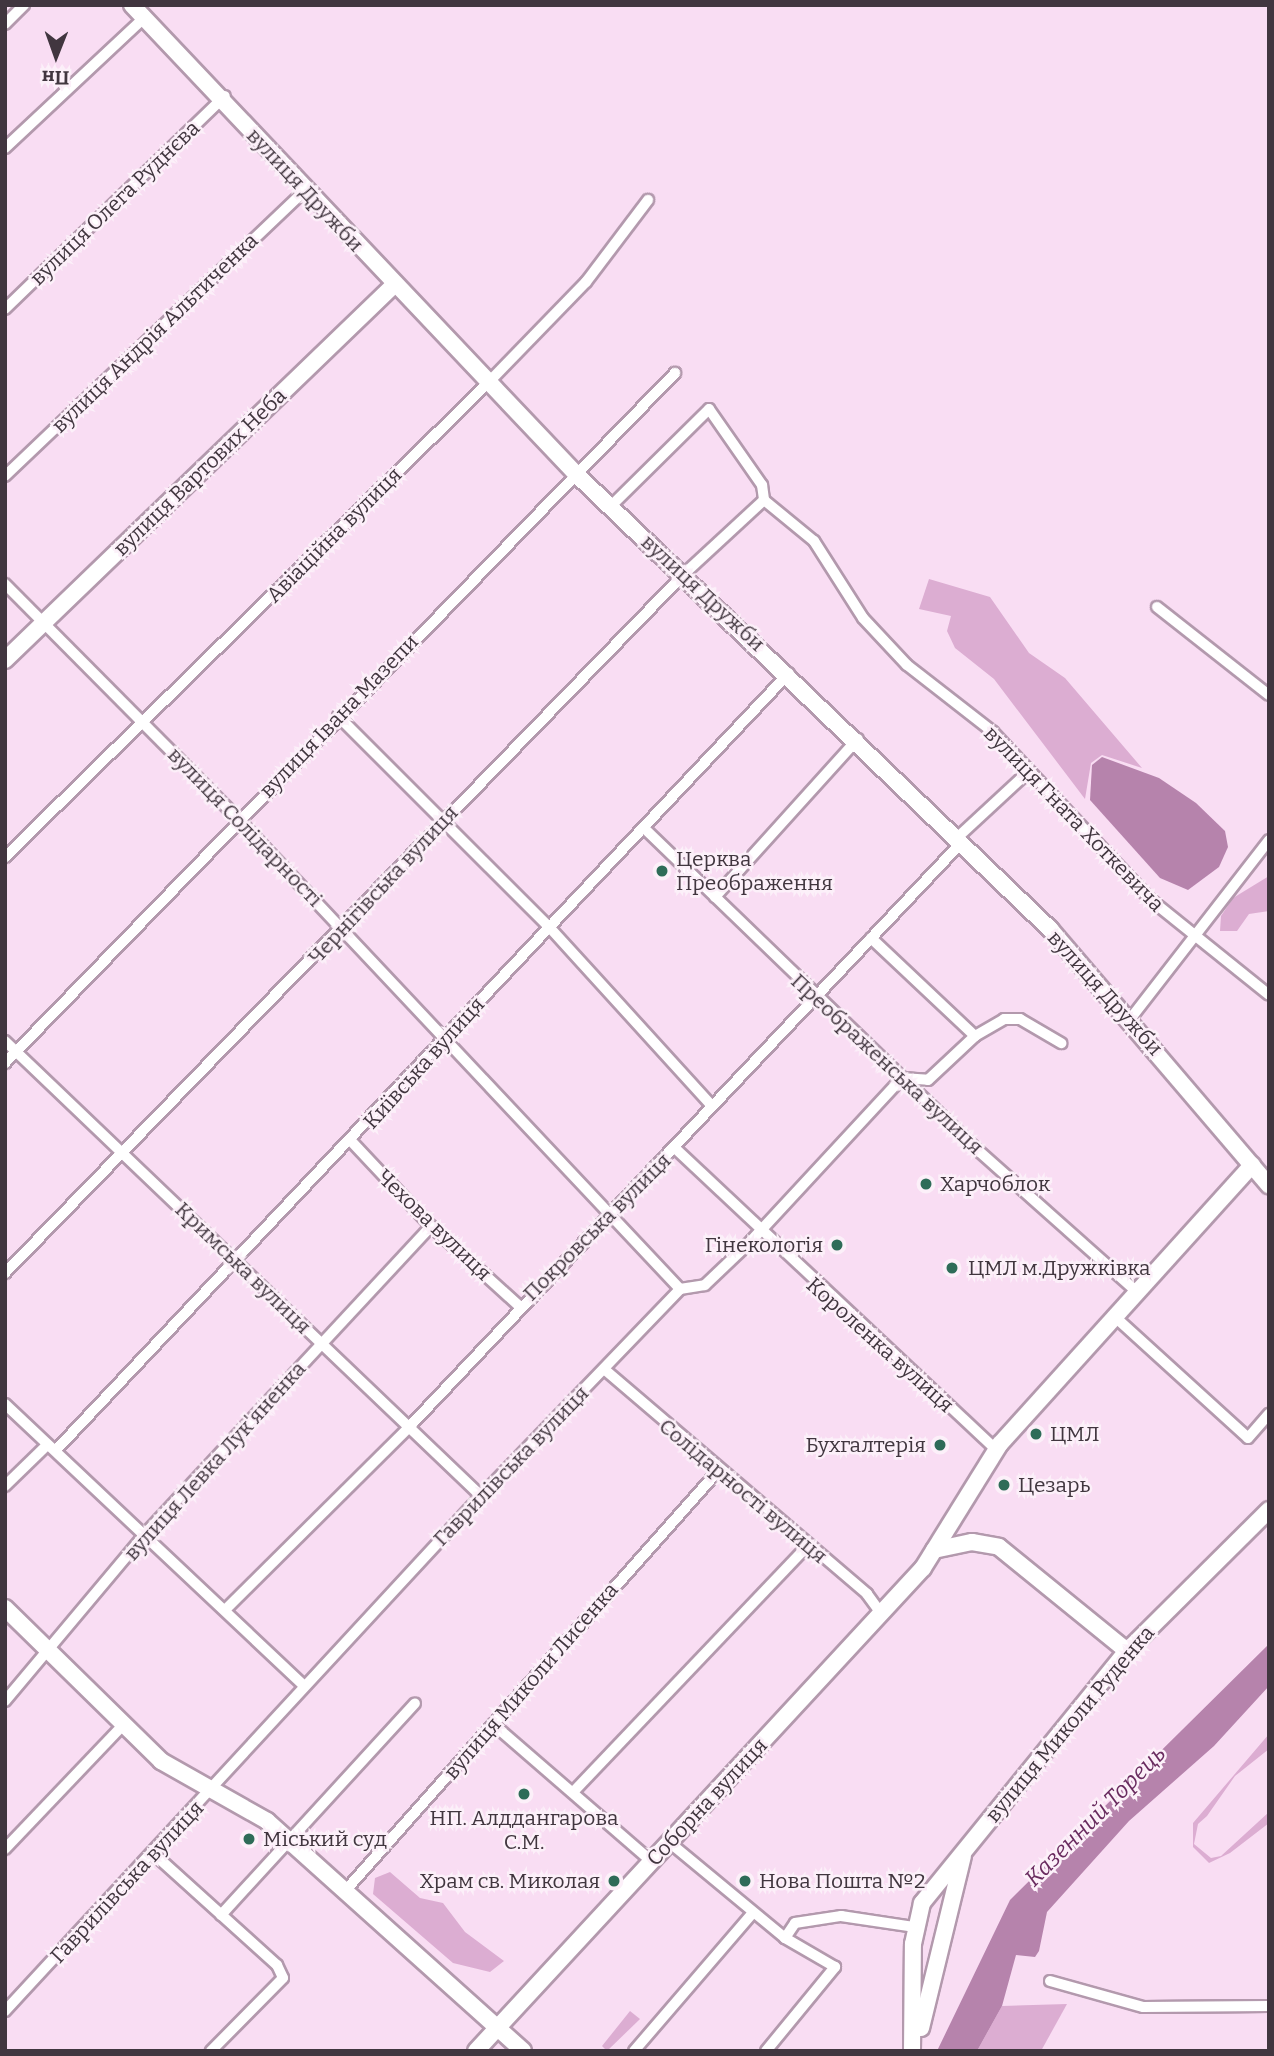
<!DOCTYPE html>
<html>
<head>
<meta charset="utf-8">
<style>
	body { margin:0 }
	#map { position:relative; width:1274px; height:2056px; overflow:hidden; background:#f9ddf3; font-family:Bitter,serif }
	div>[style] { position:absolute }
	.green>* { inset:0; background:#dcadd2 }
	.water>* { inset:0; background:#b683ac }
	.roads { filter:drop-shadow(2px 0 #b399ad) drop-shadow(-2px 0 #b399ad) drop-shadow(0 2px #b399ad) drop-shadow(0 -2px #b399ad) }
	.street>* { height:10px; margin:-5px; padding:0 5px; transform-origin:5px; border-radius:5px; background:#fff }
	.secondary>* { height:16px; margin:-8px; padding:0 8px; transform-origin:8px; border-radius:8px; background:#fff }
	.dots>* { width:19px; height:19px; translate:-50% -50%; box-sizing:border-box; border:4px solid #fcf0f9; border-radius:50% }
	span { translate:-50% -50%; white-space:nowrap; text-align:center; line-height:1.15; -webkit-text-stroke:5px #fcf0f9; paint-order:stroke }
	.street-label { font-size:21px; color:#41363f }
	.poi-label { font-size:21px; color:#41363f }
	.left { translate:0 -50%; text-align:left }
	.right { translate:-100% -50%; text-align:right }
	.water-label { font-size:23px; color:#692b5f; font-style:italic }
	.frame { position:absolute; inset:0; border:7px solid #41363f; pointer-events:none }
	.north { position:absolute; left:21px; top:21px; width:70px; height:70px; -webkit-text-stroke:5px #fcf0f9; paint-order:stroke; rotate:181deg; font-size:19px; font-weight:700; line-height:28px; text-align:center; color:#41363f }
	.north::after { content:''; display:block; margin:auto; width:24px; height:32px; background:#41363f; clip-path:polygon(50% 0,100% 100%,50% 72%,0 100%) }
</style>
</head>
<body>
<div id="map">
	<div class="green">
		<i style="clip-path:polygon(929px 579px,990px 597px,1029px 653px,1065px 678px,1142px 768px,1102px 755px,1091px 763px,1085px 799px,994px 679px,955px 648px,947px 631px,951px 616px,919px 609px)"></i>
		<i style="clip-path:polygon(1269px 876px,1269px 911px,1249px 914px,1237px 931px,1220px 931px,1221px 916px,1233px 898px)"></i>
		<i style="clip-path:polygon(1269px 1734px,1269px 1749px,1235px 1776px,1207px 1816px,1198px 1824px,1194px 1844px,1211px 1858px,1221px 1856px,1269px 1812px,1269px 1823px,1230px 1853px,1209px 1863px,1193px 1847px,1193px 1823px)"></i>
		<i style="clip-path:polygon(390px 1872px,420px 1898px,443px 1903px,465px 1932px,504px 1961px,490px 1972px,453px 1963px,373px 1894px,375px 1878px)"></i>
		<i style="clip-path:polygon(1067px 2004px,1041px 2051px,977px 2051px,1002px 2006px)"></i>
		<i style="clip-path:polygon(630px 2011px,640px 2019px,607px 2051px,602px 2046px)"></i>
	</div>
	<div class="water">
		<i style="clip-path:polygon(1102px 757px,1159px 778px,1196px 803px,1225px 831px,1228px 847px,1219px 867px,1188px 890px,1160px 878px,1090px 800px,1092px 765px)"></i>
		<i style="clip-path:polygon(1269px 1644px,1269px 1686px,1214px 1746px,1129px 1821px,1047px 1912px,1039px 1951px,1035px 1957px,1016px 1955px,1002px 2006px,977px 2051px,937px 2051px,1010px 1900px)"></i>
	</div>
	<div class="roads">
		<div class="street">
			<i style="left:5px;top:24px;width:27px;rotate:-45deg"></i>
			<i style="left:5px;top:148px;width:190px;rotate:-43.1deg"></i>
			<i style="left:5px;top:309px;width:306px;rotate:-44.1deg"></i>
			<i style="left:5px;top:476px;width:414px;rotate:-43.6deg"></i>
			<i style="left:611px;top:506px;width:138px;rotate:-44.7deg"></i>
			<i style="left:709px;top:409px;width:93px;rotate:55.1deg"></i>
			<i style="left:762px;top:485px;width:15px;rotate:82deg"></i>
			<i style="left:764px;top:500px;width:65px;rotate:39.4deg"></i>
			<i style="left:814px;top:541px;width:91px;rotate:57.5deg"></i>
			<i style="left:863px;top:618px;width:64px;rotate:46.9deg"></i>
			<i style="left:907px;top:665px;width:109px;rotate:37.9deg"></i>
			<i style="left:993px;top:732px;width:231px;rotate:46.8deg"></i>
			<i style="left:1151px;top:900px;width:151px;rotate:38.8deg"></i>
			<i style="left:5px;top:584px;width:332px;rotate:45.2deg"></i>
			<i style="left:239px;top:820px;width:644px;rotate:46.76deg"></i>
			<i style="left:1157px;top:607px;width:142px;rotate:38.2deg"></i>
			<i style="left:338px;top:716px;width:301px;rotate:45deg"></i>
			<i style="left:551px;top:929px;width:236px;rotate:47.7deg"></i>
			<i style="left:645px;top:829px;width:465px;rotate:44deg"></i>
			<i style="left:980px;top:1152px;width:210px;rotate:41.7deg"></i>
			<i style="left:959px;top:836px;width:93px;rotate:-42.8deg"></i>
			<i style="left:5px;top:857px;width:675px;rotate:-44.46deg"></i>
			<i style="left:487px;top:384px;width:142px;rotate:-45.9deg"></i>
			<i style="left:586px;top:282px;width:103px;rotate:-52.9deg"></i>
			<i style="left:715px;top:897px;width:213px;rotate:-47.9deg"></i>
			<i style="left:871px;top:938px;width:143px;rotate:43.3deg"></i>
			<i style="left:1131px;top:1018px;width:225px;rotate:-52.2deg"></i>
			<i style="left:5px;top:1041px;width:658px;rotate:43.71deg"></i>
			<i style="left:5px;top:1063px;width:962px;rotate:-45.84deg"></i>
			<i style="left:352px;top:1142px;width:115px;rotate:46.8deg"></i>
			<i style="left:431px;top:1226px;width:118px;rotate:42.2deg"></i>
			<i style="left:676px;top:1149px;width:440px;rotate:43.2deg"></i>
			<i style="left:5px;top:1273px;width:974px;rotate:-45.83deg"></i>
			<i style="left:684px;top:574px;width:109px;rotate:-42.8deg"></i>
			<i style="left:1114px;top:1316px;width:181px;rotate:42.3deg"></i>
			<i style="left:1248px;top:1438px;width:32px;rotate:-49deg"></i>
			<i style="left:604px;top:1369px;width:346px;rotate:40.5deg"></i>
			<i style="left:867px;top:1594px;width:24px;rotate:54deg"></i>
			<i style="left:5px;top:1404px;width:411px;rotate:43.3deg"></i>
			<i style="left:56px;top:1450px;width:1068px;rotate:-46.67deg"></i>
			<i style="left:5px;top:1486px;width:59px;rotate:-44.3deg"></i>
			<i style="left:225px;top:1610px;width:264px;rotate:-44.8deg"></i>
			<i style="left:412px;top:1424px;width:802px;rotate:-46.62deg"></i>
			<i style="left:5px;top:1701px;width:218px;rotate:-50deg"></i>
			<i style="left:145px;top:1534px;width:420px;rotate:-47.1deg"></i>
			<i style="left:493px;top:1724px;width:209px;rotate:40.9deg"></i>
			<i style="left:576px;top:1789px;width:337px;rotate:-46.4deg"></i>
			<i style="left:669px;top:1842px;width:151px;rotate:39.6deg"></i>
			<i style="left:785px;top:1938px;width:18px;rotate:-56deg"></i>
			<i style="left:795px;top:1923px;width:47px;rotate:-8.7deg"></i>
			<i style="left:841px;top:1916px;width:75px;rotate:8.5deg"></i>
			<i style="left:5px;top:1849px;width:173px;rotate:-46.4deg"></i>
			<i style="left:154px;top:1854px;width:166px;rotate:42.1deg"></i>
			<i style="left:277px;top:1965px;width:14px;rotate:65deg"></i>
			<i style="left:283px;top:1978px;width:103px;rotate:134.6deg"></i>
			<i style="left:345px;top:1891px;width:562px;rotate:-48.39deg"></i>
			<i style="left:221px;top:1915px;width:287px;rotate:-47.5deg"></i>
			<i style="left:1050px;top:1981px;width:97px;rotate:15.6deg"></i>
			<i style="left:1143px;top:2007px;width:126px;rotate:-0.5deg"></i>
			<i style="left:5px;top:2011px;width:701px;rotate:-47.25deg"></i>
			<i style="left:481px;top:1496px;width:287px;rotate:-46.1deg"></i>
			<i style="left:680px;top:1289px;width:25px;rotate:-9deg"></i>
			<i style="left:705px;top:1285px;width:64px;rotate:-43.7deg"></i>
			<i style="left:751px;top:1241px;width:222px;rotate:-47.2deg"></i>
			<i style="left:902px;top:1078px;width:26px;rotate:4deg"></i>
			<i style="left:928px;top:1080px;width:64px;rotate:-43.1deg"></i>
			<i style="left:975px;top:1036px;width:34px;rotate:-30deg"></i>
			<i style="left:1004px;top:1019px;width:16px"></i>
			<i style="left:1020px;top:1019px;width:48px;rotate:30.3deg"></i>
			<i style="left:634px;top:2051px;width:179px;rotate:-49.3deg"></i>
			<i style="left:766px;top:2051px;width:109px;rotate:-50.6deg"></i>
			<i style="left:835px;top:1967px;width:58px;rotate:-149.9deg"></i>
		</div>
		<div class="secondary">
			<i style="left:132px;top:5px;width:647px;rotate:46.57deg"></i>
			<i style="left:577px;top:475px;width:656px;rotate:43.83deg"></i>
			<i style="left:1050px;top:929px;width:337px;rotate:49.5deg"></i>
			<i style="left:5px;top:660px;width:542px;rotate:-43.95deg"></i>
			<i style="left:934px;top:1550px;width:39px;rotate:-12deg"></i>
			<i style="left:972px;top:1542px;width:27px;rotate:10deg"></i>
			<i style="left:999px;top:1547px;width:165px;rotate:39.1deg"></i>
			<i style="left:5px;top:1608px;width:219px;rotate:44.4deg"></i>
			<i style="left:161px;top:1761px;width:122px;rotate:29.5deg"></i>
			<i style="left:267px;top:1821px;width:344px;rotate:41.9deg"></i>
			<i style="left:921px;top:2028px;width:177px;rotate:-76.3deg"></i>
			<i style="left:476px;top:2051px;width:658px;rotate:-47.22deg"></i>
			<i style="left:923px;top:1568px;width:146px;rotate:-58.2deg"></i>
			<i style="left:1000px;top:1444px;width:376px;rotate:-47.9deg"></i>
			<i style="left:912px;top:2051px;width:107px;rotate:-89.5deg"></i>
			<i style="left:913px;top:1944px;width:42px;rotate:-77.6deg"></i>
			<i style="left:922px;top:1903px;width:325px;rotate:-50.9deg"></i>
			<i style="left:1127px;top:1651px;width:200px;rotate:-44.8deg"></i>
		</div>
	</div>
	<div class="dots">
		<i style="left:662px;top:871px;background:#2e6c58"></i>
		<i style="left:926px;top:1184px;background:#2e6c58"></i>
		<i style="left:837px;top:1245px;background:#2e6c58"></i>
		<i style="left:952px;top:1268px;background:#2e6c58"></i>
		<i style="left:1036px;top:1434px;background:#2e6c58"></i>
		<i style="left:940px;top:1445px;background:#2e6c58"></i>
		<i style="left:1004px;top:1485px;background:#2e6c58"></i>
		<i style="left:524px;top:1794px;background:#2e6c58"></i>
		<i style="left:249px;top:1839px;background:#2e6c58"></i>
		<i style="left:614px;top:1881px;background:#2e6c58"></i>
		<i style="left:745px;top:1881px;background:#2e6c58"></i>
	</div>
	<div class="street-label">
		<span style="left:305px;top:190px;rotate:47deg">вулиця Дружби</span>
		<span style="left:115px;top:203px;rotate:-44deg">вулиця Олега Руднєва</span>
		<span style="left:155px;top:333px;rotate:-44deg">вулиця Андрія Альтиченка</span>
		<span style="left:200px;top:472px;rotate:-44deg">вулиця Вартових Неба</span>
		<span style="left:334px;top:535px;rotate:-45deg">Авіаційна вулиця</span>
		<span style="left:703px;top:593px;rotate:43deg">вулиця Дружби</span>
		<span style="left:339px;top:716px;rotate:-46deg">вулиця Івана Мазепи</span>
		<span style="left:1074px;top:819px;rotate:46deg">вулиця Гната Хоткевича</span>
		<span style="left:245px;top:827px;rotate:46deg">вулиця Солідарності</span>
		<span style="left:383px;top:885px;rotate:-47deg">Чернігівська вулиця</span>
		<span style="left:1105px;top:993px;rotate:48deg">вулиця Дружби</span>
		<span style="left:424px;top:1063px;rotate:-48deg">Київська вулиця</span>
		<span style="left:887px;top:1064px;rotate:43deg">Преображенська вулиця</span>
		<span style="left:434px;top:1225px;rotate:44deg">Чехова вулиця</span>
		<span style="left:597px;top:1227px;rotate:-45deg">Покровська вулиця</span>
		<span style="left:243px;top:1268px;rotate:44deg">Кримська вулиця</span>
		<span style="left:880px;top:1345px;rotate:42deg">Короленка вулиця</span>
		<span style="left:215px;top:1461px;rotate:-48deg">вулиця Левка Лук'яненка</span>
		<span style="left:511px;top:1466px;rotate:-46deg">Гаврилівська вулиця</span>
		<span style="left:743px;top:1491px;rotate:40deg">Солідарності вулиця</span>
		<span style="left:531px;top:1681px;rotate:-49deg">вулиця Миколи Лисенка</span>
		<span style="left:1070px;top:1724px;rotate:-50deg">вулиця Миколи Руденка</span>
		<span style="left:707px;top:1802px;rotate:-47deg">Соборна вулиця</span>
		<span style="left:127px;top:1882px;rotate:-47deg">Гаврилівська вулиця</span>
	</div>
	<div class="poi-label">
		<span class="left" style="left:676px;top:871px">Церква<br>Преображення</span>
		<span class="left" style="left:940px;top:1184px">Харчоблок</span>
		<span class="right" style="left:823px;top:1245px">Гінекологія</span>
		<span class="left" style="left:968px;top:1268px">ЦМЛ м.Дружківка</span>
		<span class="left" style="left:1050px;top:1434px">ЦМЛ</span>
		<span class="right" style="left:926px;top:1445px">Бухгалтерія</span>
		<span class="left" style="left:1018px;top:1485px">Цезарь</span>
		<span style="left:524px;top:1830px">НП. Алддангарова<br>С.М.</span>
		<span class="left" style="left:263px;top:1839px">Міський суд</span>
		<span class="right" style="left:600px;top:1881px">Храм св. Миколая</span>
		<span class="left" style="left:759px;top:1881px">Нова Пошта №2</span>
	</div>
	<div class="water-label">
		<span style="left:1095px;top:1816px;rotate:-45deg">Казенний Торець</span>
	</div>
	<div class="frame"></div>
	<div class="north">Пн</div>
</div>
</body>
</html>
